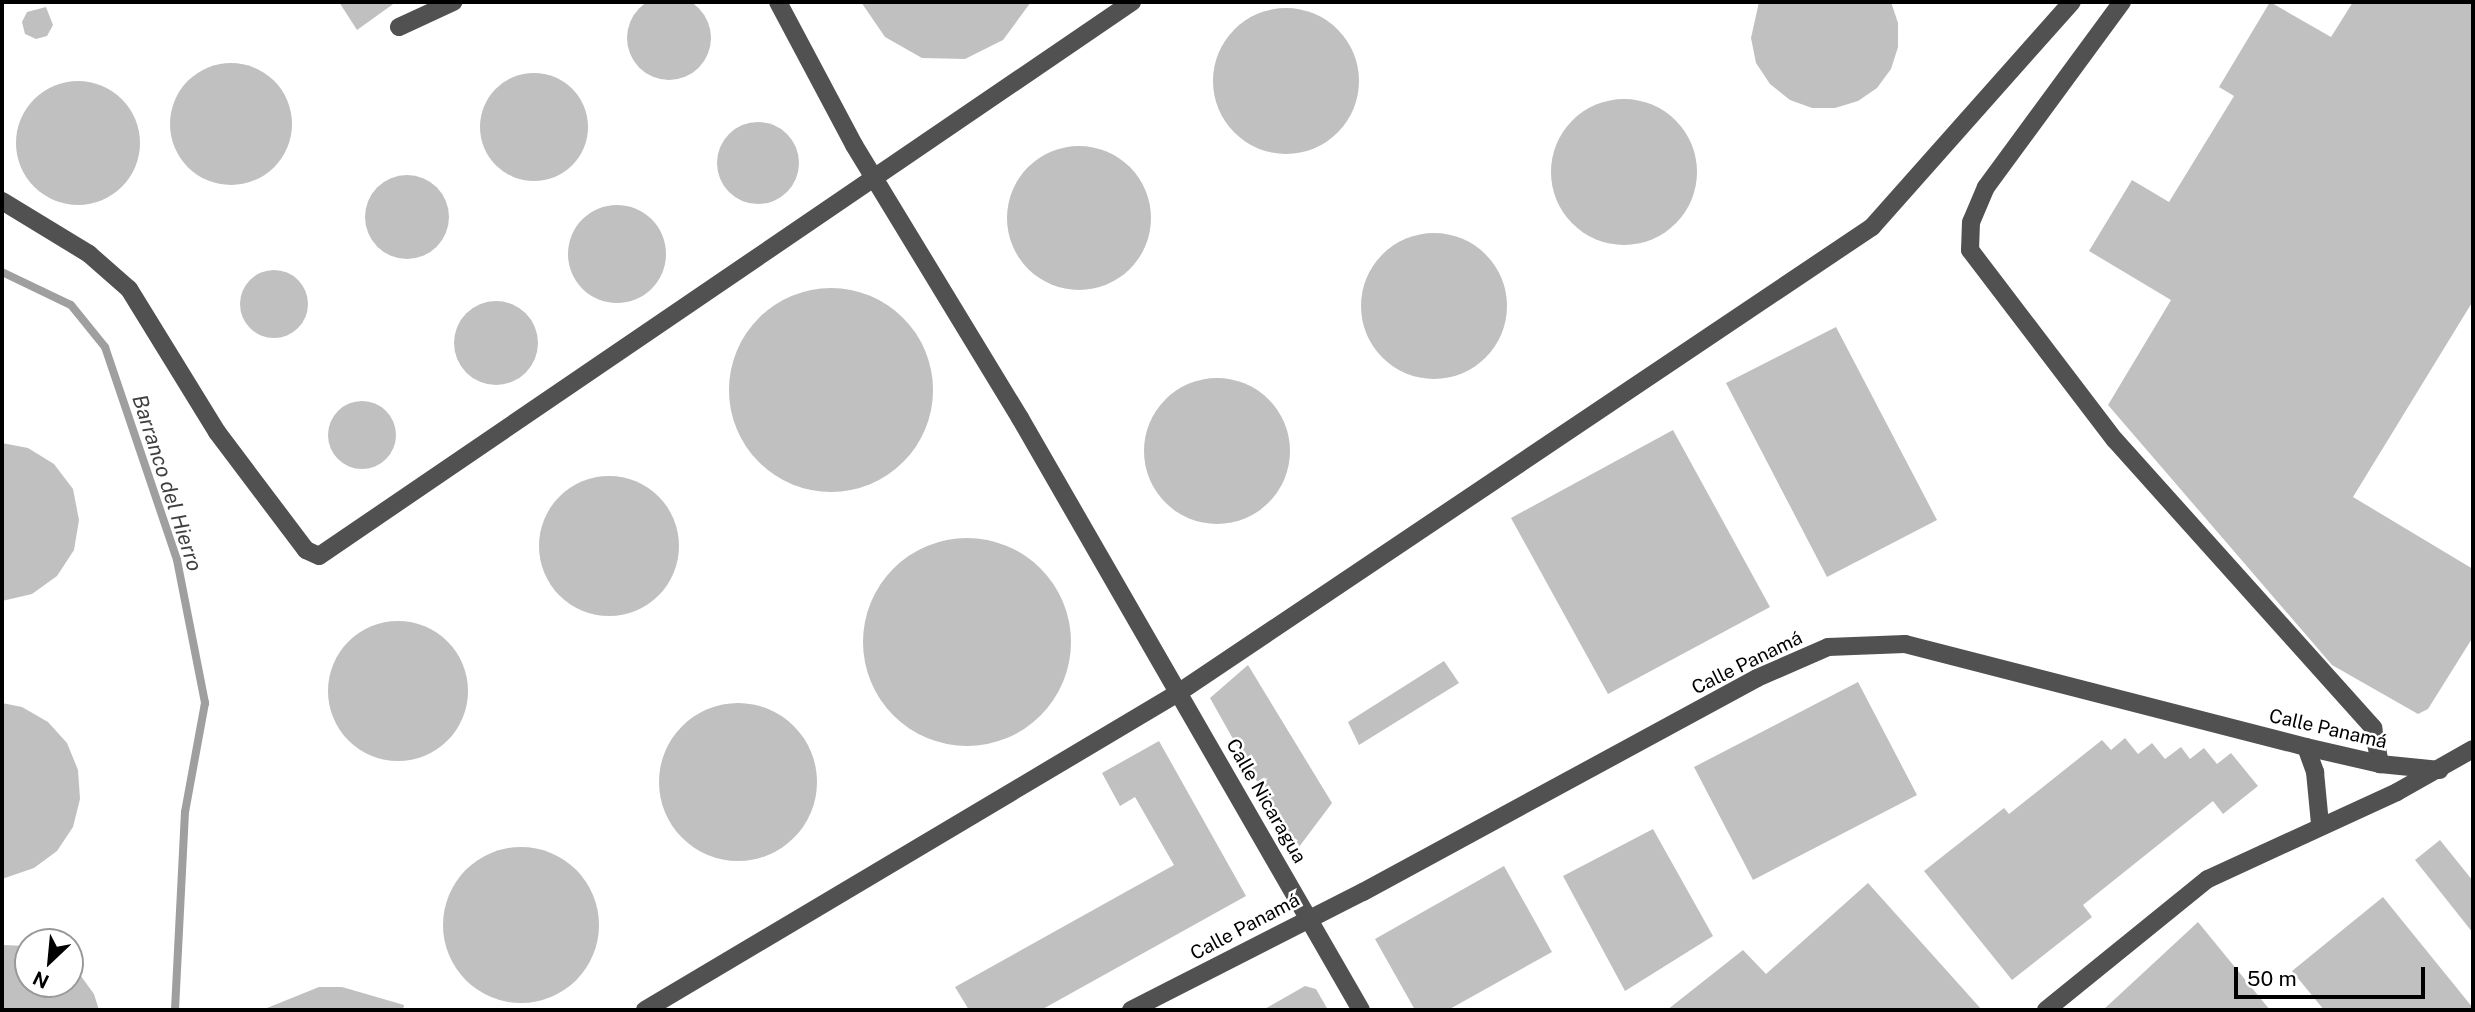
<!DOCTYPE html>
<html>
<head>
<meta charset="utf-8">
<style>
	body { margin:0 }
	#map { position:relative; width:2475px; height:1012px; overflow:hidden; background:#fff; font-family:"Public Sans",sans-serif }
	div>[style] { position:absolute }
	.stream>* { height:8px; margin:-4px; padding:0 4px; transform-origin:4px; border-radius:4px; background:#9f9f9f }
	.building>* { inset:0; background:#c0c0c0 }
	.round { border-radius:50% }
	.minor>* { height:18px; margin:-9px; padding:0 9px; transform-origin:9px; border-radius:9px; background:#515151 }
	span { translate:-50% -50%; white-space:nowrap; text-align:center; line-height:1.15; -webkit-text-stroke:5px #fff; paint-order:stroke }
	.street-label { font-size:19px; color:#000 }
	.water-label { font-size:21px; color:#404040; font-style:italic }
	.frame { position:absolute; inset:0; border:4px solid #000; pointer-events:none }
	.north { position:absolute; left:14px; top:928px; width:70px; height:70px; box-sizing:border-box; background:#fff; border:2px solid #999; border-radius:50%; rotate:206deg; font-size:19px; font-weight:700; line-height:28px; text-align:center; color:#000 }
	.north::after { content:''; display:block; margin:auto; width:24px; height:32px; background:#000; clip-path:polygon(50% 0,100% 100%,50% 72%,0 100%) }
	.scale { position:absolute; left:2234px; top:967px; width:191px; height:32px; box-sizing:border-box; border:4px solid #000; border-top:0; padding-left:9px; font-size:21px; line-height:24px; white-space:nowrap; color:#000; -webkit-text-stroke:5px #fff; paint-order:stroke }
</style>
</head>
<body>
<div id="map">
	<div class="stream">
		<i style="left:2px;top:272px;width:76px;rotate:25.6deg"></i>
		<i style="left:71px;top:305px;width:54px;rotate:51deg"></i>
		<i style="left:105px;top:347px;width:225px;rotate:71.3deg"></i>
		<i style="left:177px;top:560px;width:146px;rotate:78.9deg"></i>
		<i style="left:205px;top:703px;width:111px;rotate:100.4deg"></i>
		<i style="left:185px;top:812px;width:198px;rotate:92.9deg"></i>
	</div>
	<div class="building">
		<i class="round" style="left:627px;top:-4px;width:84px;height:84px"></i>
		<i style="clip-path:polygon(339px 2px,396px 2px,357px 30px)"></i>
		<i style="clip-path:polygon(861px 2px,1031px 2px,1003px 40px,965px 59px,922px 58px,885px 37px)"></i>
		<i style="clip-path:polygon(1759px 2px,1891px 2px,1898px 23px,1898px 47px,1891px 69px,1877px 88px,1858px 101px,1835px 108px,1812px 108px,1790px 100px,1770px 84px,1756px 63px,1751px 38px)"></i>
		<i style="clip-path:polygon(2270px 2px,2331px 37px,2353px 2px,2473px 2px,2473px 301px,2353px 497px,2473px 569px,2473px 637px,2428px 709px,2418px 714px,2332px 665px,2108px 405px,2171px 300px,2089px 251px,2132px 180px,2169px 202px,2234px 96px,2219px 87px)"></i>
		<i style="clip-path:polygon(46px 7px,53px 25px,47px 36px,36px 39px,25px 34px,22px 22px,27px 12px)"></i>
		<i class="round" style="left:1213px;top:8px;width:146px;height:146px"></i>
		<i class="round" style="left:170px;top:63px;width:122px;height:122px"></i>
		<i class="round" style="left:480px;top:73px;width:108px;height:108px"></i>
		<i class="round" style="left:16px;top:81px;width:124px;height:124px"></i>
		<i class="round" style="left:1551px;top:99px;width:146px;height:146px"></i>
		<i class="round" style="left:717px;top:122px;width:82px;height:82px"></i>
		<i class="round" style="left:1007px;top:146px;width:144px;height:144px"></i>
		<i class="round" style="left:365px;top:175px;width:84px;height:84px"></i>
		<i class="round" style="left:568px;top:205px;width:98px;height:98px"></i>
		<i class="round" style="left:1361px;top:233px;width:146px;height:146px"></i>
		<i class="round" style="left:240px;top:270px;width:68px;height:68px"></i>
		<i class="round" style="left:729px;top:288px;width:204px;height:204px"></i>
		<i class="round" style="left:454px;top:301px;width:84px;height:84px"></i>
		<i style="clip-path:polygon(1836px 327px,1937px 520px,1827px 577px,1726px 383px)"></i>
		<i class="round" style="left:1144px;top:378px;width:146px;height:146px"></i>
		<i class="round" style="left:328px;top:401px;width:68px;height:68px"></i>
		<i style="clip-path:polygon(1673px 430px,1770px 607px,1608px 694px,1511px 518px)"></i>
		<i style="clip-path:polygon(2px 443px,28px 448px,54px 464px,73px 489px,79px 520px,74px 550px,57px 576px,32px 594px,2px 601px)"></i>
		<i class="round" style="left:539px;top:476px;width:140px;height:140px"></i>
		<i class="round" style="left:863px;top:538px;width:208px;height:208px"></i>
		<i class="round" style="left:328px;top:621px;width:140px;height:140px"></i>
		<i style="clip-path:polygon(1444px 661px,1459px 683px,1359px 745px,1348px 722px)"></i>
		<i style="clip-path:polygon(1248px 665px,1332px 803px,1296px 851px,1210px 698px)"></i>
		<i style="clip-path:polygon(1858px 682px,1917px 795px,1753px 880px,1694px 767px)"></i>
		<i style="clip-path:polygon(2px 703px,22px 707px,48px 722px,67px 743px,78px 770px,80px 799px,73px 827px,57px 851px,34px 868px,2px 879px)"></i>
		<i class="round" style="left:659px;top:703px;width:158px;height:158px"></i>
		<i style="clip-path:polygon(2125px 738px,2138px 754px,2152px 743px,2165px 759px,2181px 747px,2190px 759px,2204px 748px,2217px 764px,2231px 753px,2258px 786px,2223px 814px,2213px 801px,2083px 905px,2092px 917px,2012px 980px,1924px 871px,2004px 808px,2009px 814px,2102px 740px,2111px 750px)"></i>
		<i style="clip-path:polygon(1159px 741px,1246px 896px,1041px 1010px,969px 1010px,955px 987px,1174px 865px,1135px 797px,1120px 806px,1102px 773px)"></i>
		<i style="clip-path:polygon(1653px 829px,1713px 936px,1625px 991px,1563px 876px)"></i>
		<i style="clip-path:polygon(2440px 840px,2473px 881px,2473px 933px,2415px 860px)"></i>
		<i class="round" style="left:443px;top:847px;width:156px;height:156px"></i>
		<i style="clip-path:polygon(1504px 866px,1552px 952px,1448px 1010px,1415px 1010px,1375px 939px)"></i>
		<i style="clip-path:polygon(1868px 883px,1982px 1010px,1667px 1010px,1743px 950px,1766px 974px)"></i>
		<i style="clip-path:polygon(2383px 897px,2473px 1008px,2473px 1010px,2324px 1010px,2292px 971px)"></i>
		<i style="clip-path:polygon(2198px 922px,2270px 1010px,2103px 1010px)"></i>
		<i style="clip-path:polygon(2px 945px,28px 946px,28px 984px,70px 984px,70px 961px,94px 994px,99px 1010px,2px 1010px)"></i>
		<i style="clip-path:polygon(1305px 986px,1316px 989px,1328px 1010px,1263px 1010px)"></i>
		<i style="clip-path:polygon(319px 987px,342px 987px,404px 1005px,403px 1010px,262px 1010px)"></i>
	</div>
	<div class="minor">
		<i style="left:778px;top:2px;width:162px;rotate:62deg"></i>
		<i style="left:854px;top:145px;width:320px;rotate:58.7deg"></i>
		<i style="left:1020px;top:418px;width:683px;rotate:60.06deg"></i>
		<i style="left:2122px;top:2px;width:230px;rotate:126.3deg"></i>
		<i style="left:1986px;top:187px;width:38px;rotate:113deg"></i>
		<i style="left:1971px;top:222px;width:28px;rotate:92deg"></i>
		<i style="left:1970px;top:250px;width:239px;rotate:52.7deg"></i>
		<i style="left:2115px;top:440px;width:387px;rotate:48.1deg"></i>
		<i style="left:2373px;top:728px;width:37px;rotate:79deg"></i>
		<i style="left:399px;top:27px;width:60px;rotate:-24.8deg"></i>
		<i style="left:2px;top:201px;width:102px;rotate:31.3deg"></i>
		<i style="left:89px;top:254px;width:53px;rotate:41.2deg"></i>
		<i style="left:129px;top:289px;width:168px;rotate:58.4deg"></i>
		<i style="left:217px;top:432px;width:148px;rotate:53deg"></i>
		<i style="left:306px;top:550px;width:14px;rotate:25deg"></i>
		<i style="left:319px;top:556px;width:984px;rotate:-34.27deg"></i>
		<i style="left:2306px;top:747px;width:27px;rotate:70deg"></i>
		<i style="left:2315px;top:772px;width:52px;rotate:84.5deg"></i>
		<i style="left:645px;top:1010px;width:620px;rotate:-30.74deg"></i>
		<i style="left:1178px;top:693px;width:836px;rotate:-33.88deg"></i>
		<i style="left:1872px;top:227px;width:301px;rotate:-48.4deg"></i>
		<i style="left:1131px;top:1010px;width:260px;rotate:-27deg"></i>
		<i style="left:1363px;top:892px;width:448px;rotate:-28.5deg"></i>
		<i style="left:1757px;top:678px;width:77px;rotate:-23.6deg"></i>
		<i style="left:1828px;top:647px;width:77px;rotate:-2.2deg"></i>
		<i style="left:1905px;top:644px;width:414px;rotate:14.4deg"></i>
		<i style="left:2306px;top:747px;width:76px;rotate:12.9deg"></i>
		<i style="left:2380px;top:764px;width:60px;rotate:5.7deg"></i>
		<i style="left:2046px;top:1010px;width:208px;rotate:-39deg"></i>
		<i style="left:2208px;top:879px;width:208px;rotate:-24.7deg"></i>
		<i style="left:2397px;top:792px;width:87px;rotate:-29.5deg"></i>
	</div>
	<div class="street-label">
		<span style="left:1747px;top:663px;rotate:-26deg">Calle Panamá</span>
		<span style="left:2328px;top:729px;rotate:13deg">Calle Panamá</span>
		<span style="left:1266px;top:801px;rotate:60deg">Calle Nicaragua</span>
		<span style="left:1245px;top:927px;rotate:-28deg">Calle Panamá</span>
	</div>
	<div class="water-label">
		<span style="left:167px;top:483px;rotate:72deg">Barranco del Hierro</span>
	</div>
	<div class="frame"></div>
	<div class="north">N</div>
	<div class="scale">50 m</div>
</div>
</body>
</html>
